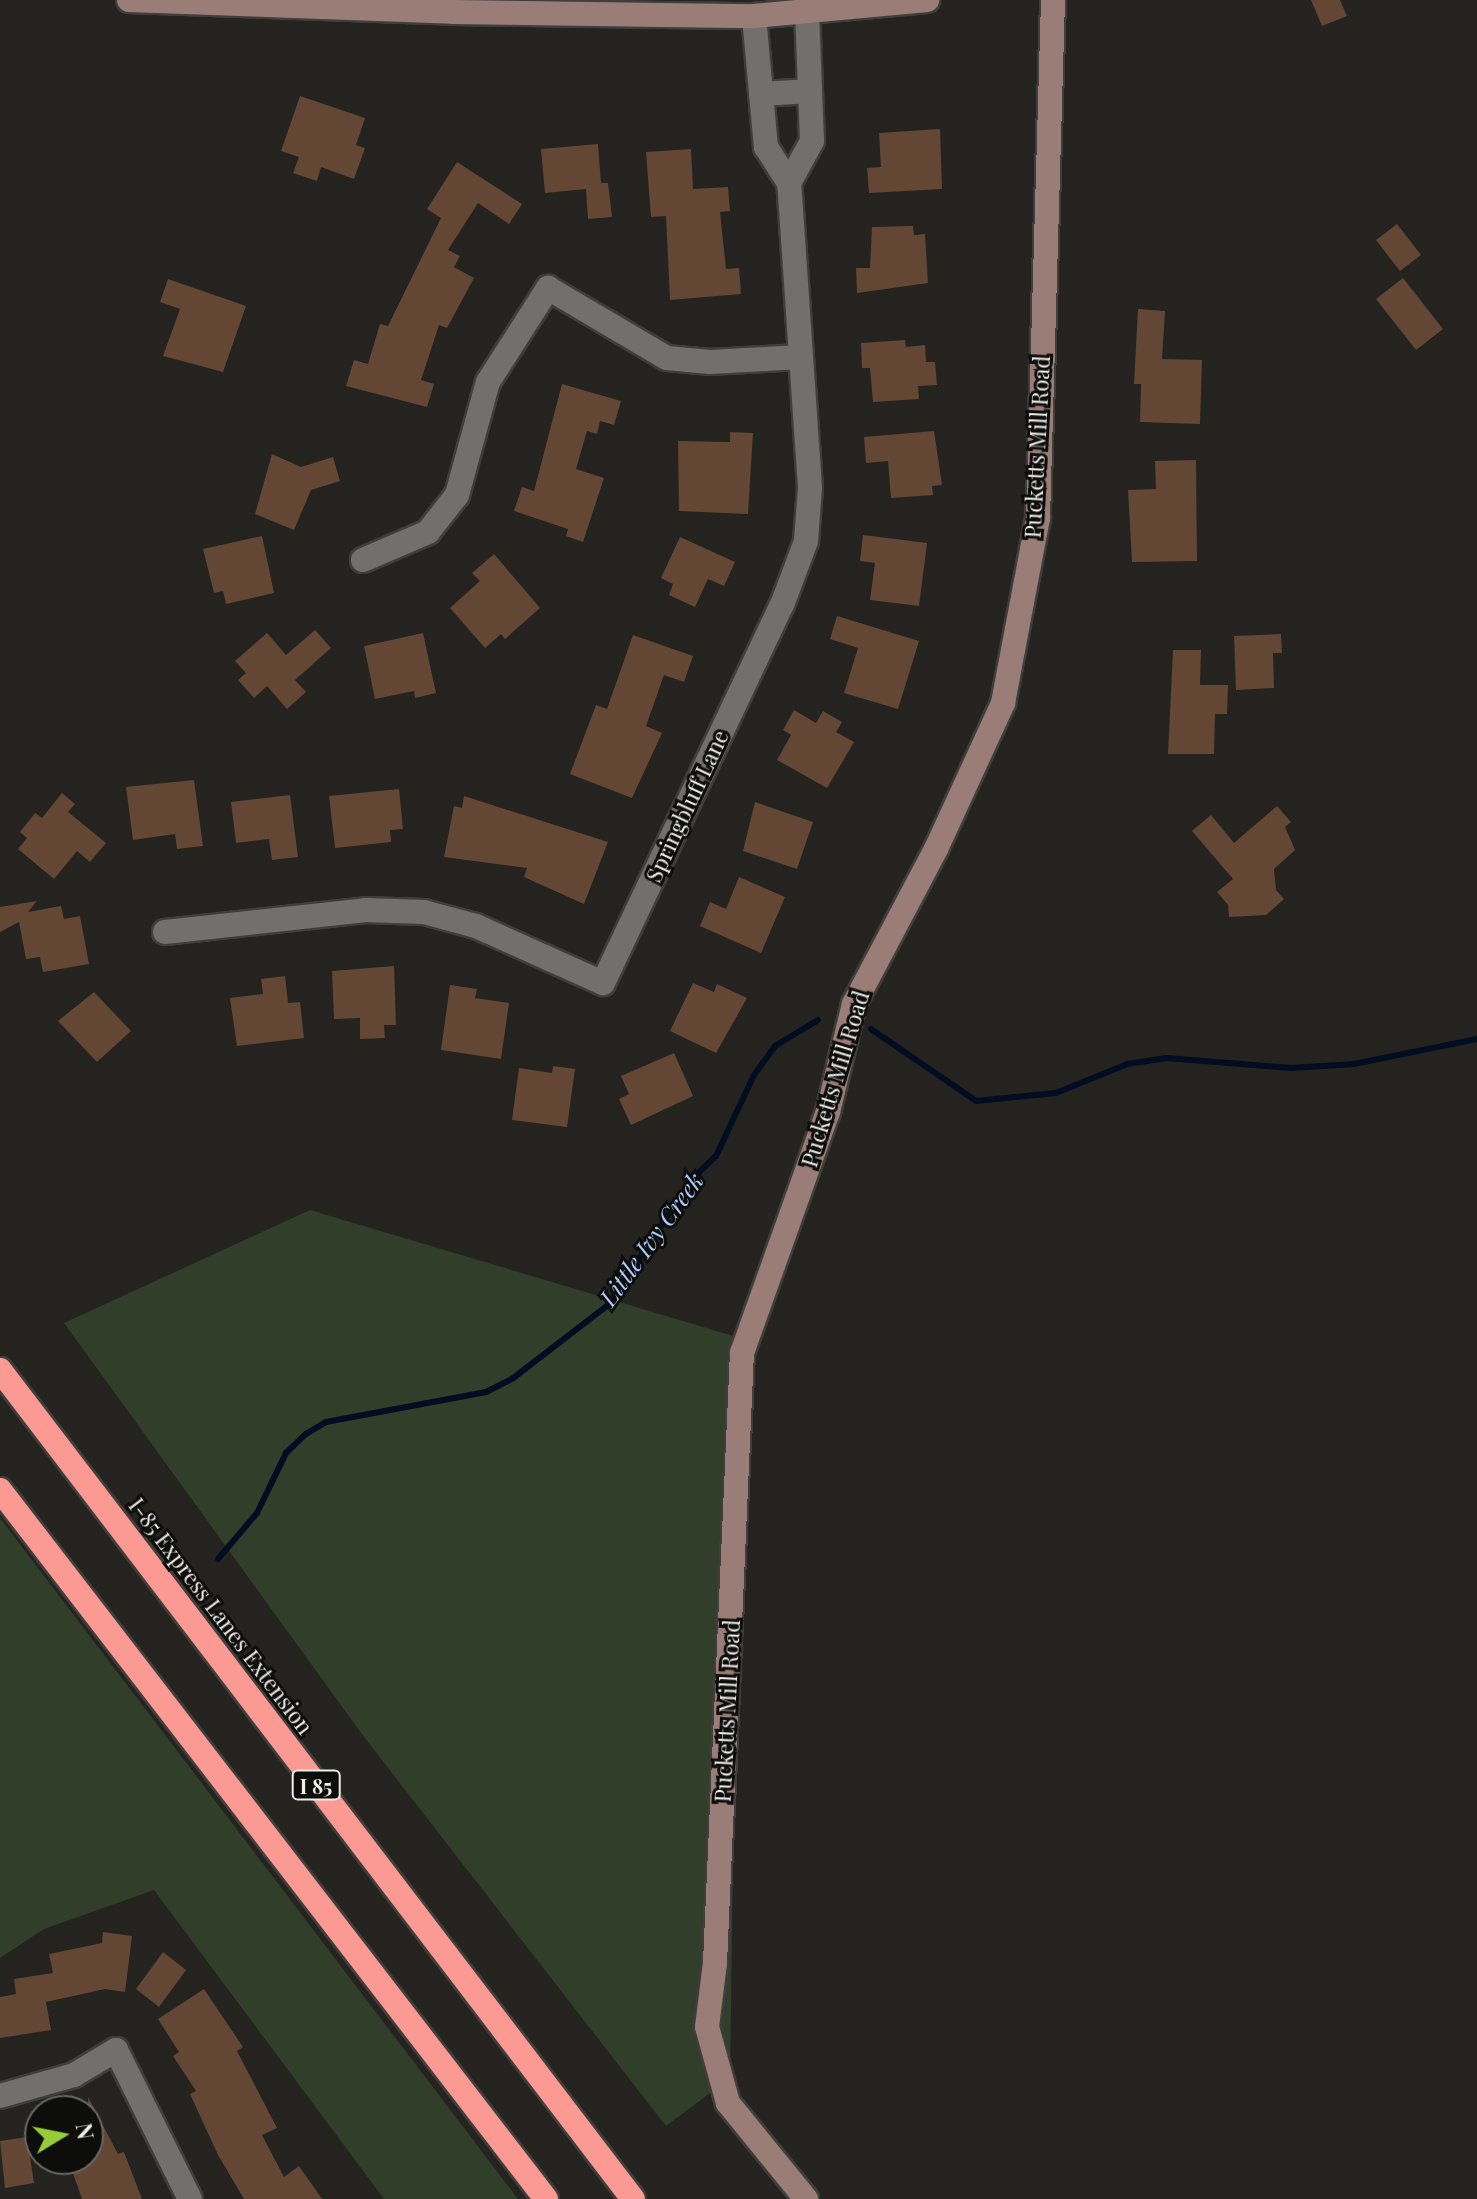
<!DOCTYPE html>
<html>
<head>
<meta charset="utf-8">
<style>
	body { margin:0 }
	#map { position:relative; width:1477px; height:2199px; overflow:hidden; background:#242320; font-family:"Playfair Display",serif }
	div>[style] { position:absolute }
	.green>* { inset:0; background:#303e2a }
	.stream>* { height:6px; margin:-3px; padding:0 3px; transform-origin:3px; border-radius:3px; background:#020d22 }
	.building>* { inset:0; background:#634634 }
	.roads { filter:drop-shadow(2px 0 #3f3e3c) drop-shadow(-2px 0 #3f3e3c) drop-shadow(0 2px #3f3e3c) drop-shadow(0 -2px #3f3e3c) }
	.street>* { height:24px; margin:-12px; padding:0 12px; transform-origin:12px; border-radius:12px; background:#71706c }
	.secondary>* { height:24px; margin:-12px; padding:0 12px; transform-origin:12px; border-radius:12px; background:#9a7d77 }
	.highway>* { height:24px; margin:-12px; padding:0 12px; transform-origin:12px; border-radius:12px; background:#fa9a92 }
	span { translate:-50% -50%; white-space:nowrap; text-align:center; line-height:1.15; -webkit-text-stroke:6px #0d0d0b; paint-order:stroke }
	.shield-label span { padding:2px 6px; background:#0d0d0b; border:2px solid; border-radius:6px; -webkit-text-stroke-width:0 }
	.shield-label { font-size:20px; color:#efeeec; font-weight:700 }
	.street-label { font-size:22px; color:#efeeec }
	.water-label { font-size:24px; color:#abccff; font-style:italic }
	.north { position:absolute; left:24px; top:2095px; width:80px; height:80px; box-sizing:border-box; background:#0d0d0b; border:2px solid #676765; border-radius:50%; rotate:80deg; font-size:22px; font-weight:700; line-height:32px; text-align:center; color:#efeeec }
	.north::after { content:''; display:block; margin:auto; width:28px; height:36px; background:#97cc39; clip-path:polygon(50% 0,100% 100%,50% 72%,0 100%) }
</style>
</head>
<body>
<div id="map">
	<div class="green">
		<i style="clip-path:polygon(310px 1210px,740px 1338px,730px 2078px,666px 2126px,364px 1737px,64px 1323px)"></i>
		<i style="clip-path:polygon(0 1518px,518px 2199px,384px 2199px,154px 1890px,44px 1929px,0 1958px)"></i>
	</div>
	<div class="stream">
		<i style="left:871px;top:1029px;width:127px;rotate:34.4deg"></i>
		<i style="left:976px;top:1101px;width:80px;rotate:-5.7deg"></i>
		<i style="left:1056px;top:1093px;width:77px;rotate:-22.2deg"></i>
		<i style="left:1127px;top:1064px;width:40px;rotate:-8.5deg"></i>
		<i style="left:1167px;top:1058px;width:125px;rotate:4.6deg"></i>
		<i style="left:1292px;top:1068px;width:62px;rotate:-3.7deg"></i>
		<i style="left:1354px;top:1064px;width:126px;rotate:-11.5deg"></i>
		<i style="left:218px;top:1559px;width:60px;rotate:-49.7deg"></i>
		<i style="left:257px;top:1513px;width:67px;rotate:-64.2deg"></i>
		<i style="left:286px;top:1453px;width:28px;rotate:-44deg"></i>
		<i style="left:306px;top:1434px;width:23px;rotate:-31deg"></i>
		<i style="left:326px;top:1422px;width:163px;rotate:-10.6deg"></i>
		<i style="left:486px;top:1392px;width:29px;rotate:-27deg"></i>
		<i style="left:512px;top:1379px;width:121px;rotate:-37.6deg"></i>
		<i style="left:608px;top:1305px;width:153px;rotate:-56.2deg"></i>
		<i style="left:693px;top:1178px;width:32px;rotate:-44deg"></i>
		<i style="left:716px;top:1156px;width:89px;rotate:-64.9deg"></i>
		<i style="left:754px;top:1075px;width:36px;rotate:-54deg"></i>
		<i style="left:775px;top:1046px;width:50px;rotate:-31.2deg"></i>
	</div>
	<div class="building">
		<i style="clip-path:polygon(1311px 0,1340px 0,1347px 16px,1322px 26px)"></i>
		<i style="clip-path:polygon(300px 96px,365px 118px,356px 145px,365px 148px,354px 179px,321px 167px,317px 181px,293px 173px,299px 157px,281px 151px)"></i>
		<i style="clip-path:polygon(940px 129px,942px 189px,869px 193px,867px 168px,881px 167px,879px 133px)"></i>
		<i style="clip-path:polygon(598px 144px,601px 183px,608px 183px,612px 217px,588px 219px,586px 189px,545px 193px,541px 149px)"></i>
		<i style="clip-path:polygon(691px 149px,693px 189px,728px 187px,730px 211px,720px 212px,726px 269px,739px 268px,741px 294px,670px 300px,666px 216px,651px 217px,646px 152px)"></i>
		<i style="clip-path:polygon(457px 162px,522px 204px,509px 224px,478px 203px,448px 250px,460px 256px,454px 267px,474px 278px,447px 328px,439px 325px,421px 380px,434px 384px,427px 407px,346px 386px,354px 360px,368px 364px,380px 324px,388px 326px,441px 218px,427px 209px)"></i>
		<i style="clip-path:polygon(1397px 224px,1421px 255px,1400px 271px,1376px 240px)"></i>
		<i style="clip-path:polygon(913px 226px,914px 235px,925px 234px,928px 283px,857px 293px,856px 268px,870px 268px,872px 227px)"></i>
		<i style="clip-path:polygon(1403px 278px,1443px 329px,1416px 350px,1376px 299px)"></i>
		<i style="clip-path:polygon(168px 279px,246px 306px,223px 372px,163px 356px,180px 309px,160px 302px)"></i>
		<i style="clip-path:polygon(1138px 309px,1165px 311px,1162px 359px,1202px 360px,1200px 424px,1140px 422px,1141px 384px,1134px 384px)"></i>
		<i style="clip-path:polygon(905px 340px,906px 347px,925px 345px,926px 362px,935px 362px,937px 385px,918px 386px,919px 399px,873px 402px,870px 368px,862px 368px,861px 343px)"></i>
		<i style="clip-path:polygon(562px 384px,621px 401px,614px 425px,600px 421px,597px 434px,587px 431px,576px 469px,604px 478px,583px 542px,566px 536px,568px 529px,514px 511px,522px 487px,534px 491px)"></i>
		<i style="clip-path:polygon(934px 431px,942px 485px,932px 486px,933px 495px,891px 498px,888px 461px,866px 463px,864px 437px)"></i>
		<i style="clip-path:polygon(730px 432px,753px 433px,748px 514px,679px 511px,678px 441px,730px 442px)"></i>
		<i style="clip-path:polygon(272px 454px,301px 467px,333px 457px,340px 481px,311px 490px,294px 530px,255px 514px)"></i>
		<i style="clip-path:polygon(1196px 460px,1197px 561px,1132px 562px,1128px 490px,1156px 489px,1155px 461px)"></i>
		<i style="clip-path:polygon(863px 535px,927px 543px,919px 606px,870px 600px,875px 563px,860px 561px)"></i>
		<i style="clip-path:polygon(262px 536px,274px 593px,226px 604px,223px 591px,214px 593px,203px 549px)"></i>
		<i style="clip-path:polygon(680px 537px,735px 562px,724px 586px,708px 579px,695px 607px,669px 595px,673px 584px,661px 578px)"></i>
		<i style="clip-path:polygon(494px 554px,540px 608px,505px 639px,501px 634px,485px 648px,450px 608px,480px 581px,472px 573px)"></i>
		<i style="clip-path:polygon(837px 616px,919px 641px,898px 709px,844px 693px,858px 648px,830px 639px)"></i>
		<i style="clip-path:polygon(315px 630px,331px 648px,295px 680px,306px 692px,287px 709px,267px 686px,254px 698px,238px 680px,246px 673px,235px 661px,267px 633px,286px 655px)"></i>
		<i style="clip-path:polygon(423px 633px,436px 693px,415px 698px,414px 691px,375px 699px,364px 646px)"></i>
		<i style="clip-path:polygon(1281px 634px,1282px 653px,1273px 653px,1274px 688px,1236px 690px,1234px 636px)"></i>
		<i style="clip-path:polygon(633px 635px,693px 656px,684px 682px,664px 675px,646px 726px,662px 733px,632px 798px,570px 774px,596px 705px,607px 709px)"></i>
		<i style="clip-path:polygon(1173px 650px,1201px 650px,1200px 685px,1228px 685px,1227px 714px,1215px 714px,1214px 754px,1168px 754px)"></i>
		<i style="clip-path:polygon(794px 710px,816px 723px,823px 711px,842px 722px,836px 732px,854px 742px,827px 788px,777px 760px,791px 735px,783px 730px)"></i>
		<i style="clip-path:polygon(194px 780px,203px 846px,177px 849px,175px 834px,133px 840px,126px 787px)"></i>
		<i style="clip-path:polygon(399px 789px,403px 829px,390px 830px,391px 842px,335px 848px,329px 796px)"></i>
		<i style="clip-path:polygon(62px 793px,75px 804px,68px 812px,106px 843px,90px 862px,77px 851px,54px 879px,18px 849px,27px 838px,20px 832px,35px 813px,42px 818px)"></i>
		<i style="clip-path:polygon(290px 795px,298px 857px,272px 860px,269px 839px,236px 843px,231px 802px)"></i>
		<i style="clip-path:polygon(464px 796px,608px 842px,584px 904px,524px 877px,527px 868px,444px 857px,454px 806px,462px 808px)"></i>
		<i style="clip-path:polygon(755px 802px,813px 822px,797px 869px,743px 851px)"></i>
		<i style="clip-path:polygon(1277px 806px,1291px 822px,1285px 827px,1295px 850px,1274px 869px,1276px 890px,1284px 899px,1266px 915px,1229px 917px,1228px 905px,1217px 892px,1233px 879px,1192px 831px,1211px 815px,1234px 843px)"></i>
		<i style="clip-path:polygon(739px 877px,785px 897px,761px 953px,700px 926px,710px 902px,726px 909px)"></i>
		<i style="clip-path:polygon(37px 901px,28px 912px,61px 906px,64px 919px,80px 916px,89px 964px,43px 972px,40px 957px,26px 959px,19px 922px,0 932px,0 907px)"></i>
		<i style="clip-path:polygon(394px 966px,396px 1025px,384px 1025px,385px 1038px,360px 1039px,360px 1018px,334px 1019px,332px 971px)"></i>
		<i style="clip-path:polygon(285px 976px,288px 1003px,300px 1002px,304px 1038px,237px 1046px,230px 998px,263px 994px,261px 979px)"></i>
		<i style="clip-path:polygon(693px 983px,714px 992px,717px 984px,747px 998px,716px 1053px,670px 1031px)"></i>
		<i style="clip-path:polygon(450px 985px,477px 989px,475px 998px,509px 1003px,501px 1059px,441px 1050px)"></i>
		<i style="clip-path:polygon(94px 992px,131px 1031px,97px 1062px,58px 1021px)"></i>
		<i style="clip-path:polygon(674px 1053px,693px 1096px,631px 1125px,619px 1099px,629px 1094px,621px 1076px)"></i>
		<i style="clip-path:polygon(553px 1066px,575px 1069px,567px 1127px,512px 1120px,519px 1068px,552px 1073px)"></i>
		<i style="clip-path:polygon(103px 1932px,132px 1936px,125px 1992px,105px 1989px,46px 2002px,51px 2030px,0 2038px,0 1997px,16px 1994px,14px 1979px,53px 1973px,49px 1954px,102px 1943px)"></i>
		<i style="clip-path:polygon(163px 1952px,186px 1970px,159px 2007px,136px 1989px)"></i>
		<i style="clip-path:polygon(204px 1989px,243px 2047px,237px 2051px,277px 2128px,262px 2135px,284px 2177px,299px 2166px,322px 2199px,244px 2199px,218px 2155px,190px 2094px,196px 2091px,173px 2056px,179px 2052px,158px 2019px)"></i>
		<i style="clip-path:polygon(88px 2097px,118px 2154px,124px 2152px,142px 2199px,82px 2199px,68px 2159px,88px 2159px)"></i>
		<i style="clip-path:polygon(27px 2137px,34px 2183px,5px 2188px,0 2141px)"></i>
	</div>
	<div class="roads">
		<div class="street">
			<i style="left:754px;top:16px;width:132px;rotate:84.8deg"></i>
			<i style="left:766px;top:147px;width:43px;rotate:57.4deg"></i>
			<i style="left:789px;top:183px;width:48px;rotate:-61.3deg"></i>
			<i style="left:812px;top:141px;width:129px;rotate:-92.2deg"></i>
			<i style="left:761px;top:94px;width:49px;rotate:-3.5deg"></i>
			<i style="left:363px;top:560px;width:71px;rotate:-23.3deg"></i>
			<i style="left:428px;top:532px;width:47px;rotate:-51.9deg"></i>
			<i style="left:457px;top:495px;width:117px;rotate:-74.7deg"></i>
			<i style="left:488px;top:382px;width:112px;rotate:-57.4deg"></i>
			<i style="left:548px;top:288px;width:138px;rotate:30.5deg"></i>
			<i style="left:667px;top:358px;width:43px;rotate:5.3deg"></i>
			<i style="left:710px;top:362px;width:91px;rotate:-3.1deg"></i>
			<i style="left:165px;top:932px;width:202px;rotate:-6.2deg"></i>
			<i style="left:366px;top:910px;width:58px;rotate:2deg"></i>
			<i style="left:424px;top:912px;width:54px;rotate:15.1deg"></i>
			<i style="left:476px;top:926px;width:139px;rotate:24.2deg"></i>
			<i style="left:603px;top:983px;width:418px;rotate:-64.7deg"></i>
			<i style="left:782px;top:605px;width:68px;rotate:-69.4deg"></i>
			<i style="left:806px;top:541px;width:53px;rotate:-85.7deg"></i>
			<i style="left:810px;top:488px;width:306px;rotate:-93.9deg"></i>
			<i style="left:0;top:2096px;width:77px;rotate:-15.8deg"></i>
			<i style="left:74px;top:2075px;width:49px;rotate:-30.8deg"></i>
			<i style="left:116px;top:2050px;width:166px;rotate:63.6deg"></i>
		</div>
		<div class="secondary">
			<i style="left:129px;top:0;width:324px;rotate:2.1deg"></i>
			<i style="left:453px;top:12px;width:301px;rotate:0.8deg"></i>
			<i style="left:754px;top:16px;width:174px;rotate:-5.3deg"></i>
			<i style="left:806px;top:2199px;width:124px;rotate:-129.1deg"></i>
			<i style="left:728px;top:2103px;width:79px;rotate:-105.4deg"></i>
			<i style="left:707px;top:2027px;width:64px;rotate:-82.9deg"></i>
			<i style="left:715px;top:1963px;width:611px;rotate:-87.47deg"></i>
			<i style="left:742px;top:1353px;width:256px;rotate:-70.4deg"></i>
			<i style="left:828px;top:1112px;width:111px;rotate:-76.5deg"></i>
			<i style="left:854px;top:1004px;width:175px;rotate:-62.1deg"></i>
			<i style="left:936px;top:849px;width:161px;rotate:-65.3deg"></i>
			<i style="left:1003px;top:703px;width:188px;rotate:-79.3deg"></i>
			<i style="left:1038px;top:518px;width:518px;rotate:-88.34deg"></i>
		</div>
		<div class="highway">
			<i style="left:0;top:1370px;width:1043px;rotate:52.64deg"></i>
			<i style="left:0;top:1490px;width:895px;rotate:52.4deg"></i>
		</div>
	</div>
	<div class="shield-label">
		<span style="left:316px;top:1785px">I 85</span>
	</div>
	<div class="street-label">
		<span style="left:1037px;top:447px;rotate:-87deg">Pucketts Mill Road</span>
		<span style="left:687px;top:806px;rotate:-65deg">Springbluff Lane</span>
		<span style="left:835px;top:1079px;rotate:-73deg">Pucketts Mill Road</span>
		<span style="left:221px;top:1616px;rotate:53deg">I-85 Express Lanes Extension</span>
		<span style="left:727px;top:1711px;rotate:-87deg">Pucketts Mill Road</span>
	</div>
	<div class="water-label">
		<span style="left:651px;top:1239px;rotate:-54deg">Little Ivy Creek</span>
	</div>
	<div class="north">N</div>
</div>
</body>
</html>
